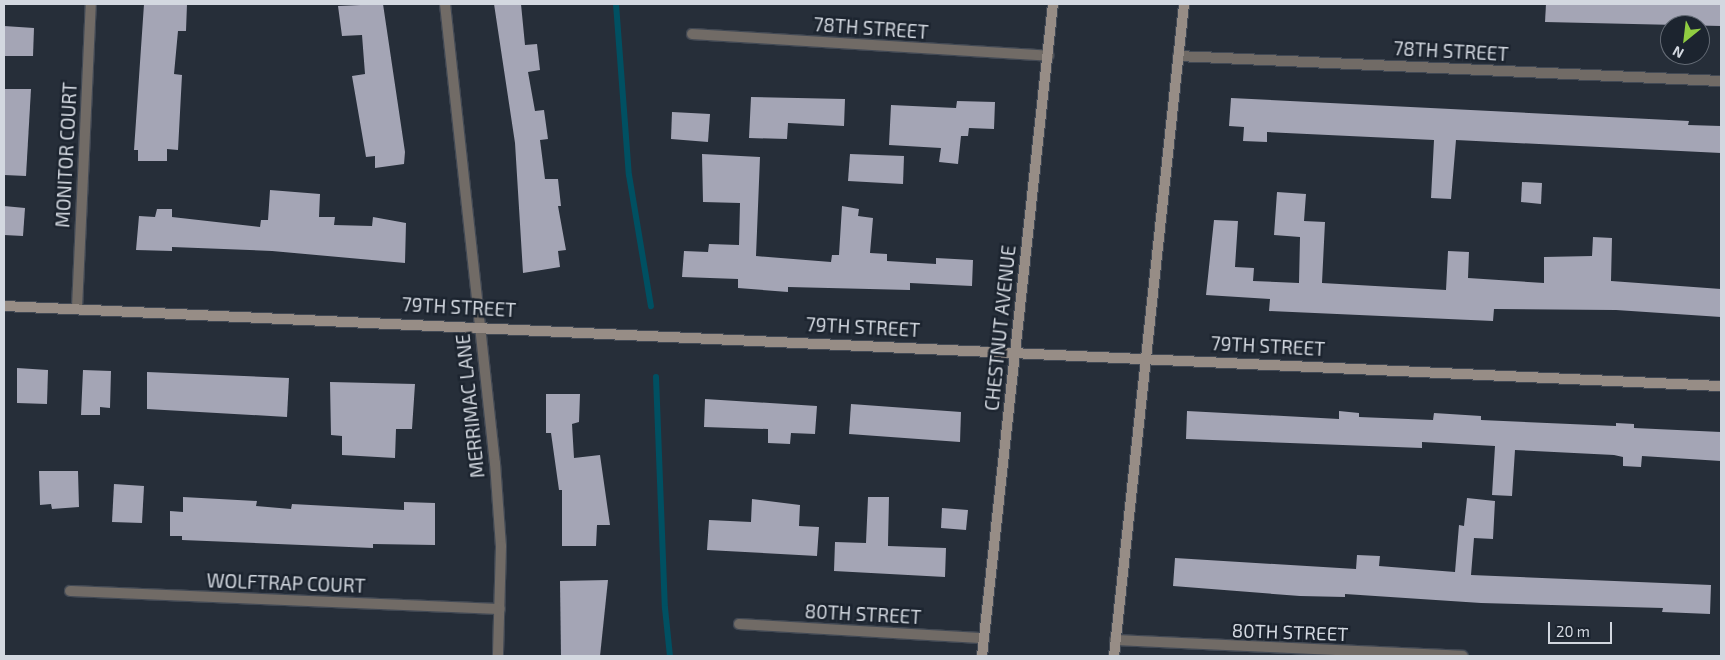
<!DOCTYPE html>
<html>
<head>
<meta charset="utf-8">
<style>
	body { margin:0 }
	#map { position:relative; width:1725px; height:660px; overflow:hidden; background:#262e39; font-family:"Exo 2",sans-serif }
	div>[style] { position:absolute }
	.stream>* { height:6px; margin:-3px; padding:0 3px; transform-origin:3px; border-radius:3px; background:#005062 }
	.building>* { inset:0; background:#a4a5b5 }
	.roads { filter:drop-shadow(1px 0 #424954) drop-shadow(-1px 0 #424954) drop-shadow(0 1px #424954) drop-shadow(0 -1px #424954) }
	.street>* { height:10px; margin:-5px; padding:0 5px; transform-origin:5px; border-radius:5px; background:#716b66 }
	.secondary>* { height:10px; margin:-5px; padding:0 5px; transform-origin:5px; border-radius:5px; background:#978d86 }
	span { translate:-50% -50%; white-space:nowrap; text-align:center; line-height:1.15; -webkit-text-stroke:5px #1c242f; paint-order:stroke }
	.street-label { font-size:19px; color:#d3d8e0 }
	.frame { position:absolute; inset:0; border:5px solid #d3d8e0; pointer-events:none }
	.north { position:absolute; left:1660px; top:15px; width:50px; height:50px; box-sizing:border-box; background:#1c242f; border:1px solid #656c76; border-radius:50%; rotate:209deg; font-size:14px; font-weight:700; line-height:20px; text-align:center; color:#d3d8e0 }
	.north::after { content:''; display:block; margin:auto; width:18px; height:22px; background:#90cd41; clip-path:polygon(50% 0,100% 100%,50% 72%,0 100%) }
	.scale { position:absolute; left:1548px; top:622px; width:64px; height:22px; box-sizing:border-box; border:2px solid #d3d8e0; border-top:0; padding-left:6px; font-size:15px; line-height:18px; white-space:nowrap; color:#d3d8e0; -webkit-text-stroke:4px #1c242f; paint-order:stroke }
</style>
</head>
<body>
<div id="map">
	<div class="stream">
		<i style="left:616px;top:4px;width:171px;rotate:85.7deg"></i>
		<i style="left:629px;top:175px;width:133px;rotate:80.5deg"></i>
		<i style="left:656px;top:377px;width:231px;rotate:87.8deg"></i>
		<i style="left:665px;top:608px;width:48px;rotate:84.1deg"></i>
	</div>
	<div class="building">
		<i style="clip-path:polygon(144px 4px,187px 4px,186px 31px,178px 31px,174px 74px,182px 75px,178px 150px,167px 149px,167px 161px,138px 161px,138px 150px,134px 150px)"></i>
		<i style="clip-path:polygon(383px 4px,405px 152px,404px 164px,375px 168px,375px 156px,366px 157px,352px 76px,365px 74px,362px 35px,342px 36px,338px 6px)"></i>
		<i style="clip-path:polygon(494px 4px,521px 4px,525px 45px,537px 44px,540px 70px,528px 72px,535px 111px,544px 110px,548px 139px,540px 140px,545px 179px,558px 179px,561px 206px,558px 206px,566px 250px,558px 251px,560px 267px,523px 273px,515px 143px)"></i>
		<i style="clip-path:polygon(1546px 4px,1721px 4px,1721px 26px,1545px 22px)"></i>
		<i style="clip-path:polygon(4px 26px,34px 28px,33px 56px,4px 56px)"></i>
		<i style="clip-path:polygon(4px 89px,31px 89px,26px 176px,4px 175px)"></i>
		<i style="clip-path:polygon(751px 97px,845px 99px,844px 126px,788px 123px,787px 139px,749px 138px)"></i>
		<i style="clip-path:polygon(1231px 98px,1689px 121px,1688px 125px,1721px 126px,1721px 153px,1456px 140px,1451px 199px,1431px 198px,1434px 140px,1267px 132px,1267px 142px,1243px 141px,1244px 127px,1229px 126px)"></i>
		<i style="clip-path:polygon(957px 101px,995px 102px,994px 129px,969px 128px,968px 136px,961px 136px,958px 164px,939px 162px,941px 148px,889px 145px,891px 105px,956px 108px)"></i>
		<i style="clip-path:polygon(672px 112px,710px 114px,708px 142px,671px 139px)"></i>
		<i style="clip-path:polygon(702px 154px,760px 157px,756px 256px,831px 262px,832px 255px,839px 255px,842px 206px,859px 209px,858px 216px,873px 218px,870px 253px,887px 254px,887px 261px,936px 264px,936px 258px,973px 260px,972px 286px,910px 283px,910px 290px,788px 287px,788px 292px,738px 288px,738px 279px,682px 277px,684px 251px,708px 252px,709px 244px,739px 245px,740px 203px,703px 202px)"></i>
		<i style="clip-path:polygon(850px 154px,904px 156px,903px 184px,848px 181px)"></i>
		<i style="clip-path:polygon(1522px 182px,1542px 183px,1541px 204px,1521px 202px)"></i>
		<i style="clip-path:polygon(270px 190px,320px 194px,319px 217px,335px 217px,334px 225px,372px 226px,373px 217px,406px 223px,405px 263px,272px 251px,172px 247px,172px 251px,136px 250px,139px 216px,155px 217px,157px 209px,172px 209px,172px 217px,260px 227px,261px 220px,268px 220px)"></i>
		<i style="clip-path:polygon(1277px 192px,1306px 194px,1304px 221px,1325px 222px,1322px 283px,1446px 290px,1448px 251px,1469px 252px,1468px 278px,1544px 283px,1544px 257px,1592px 256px,1593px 237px,1612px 238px,1611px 281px,1721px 289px,1721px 317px,1616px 310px,1494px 309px,1493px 321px,1269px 311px,1270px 299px,1206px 295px,1214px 220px,1238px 221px,1235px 267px,1254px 268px,1253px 281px,1299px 283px,1300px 237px,1274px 235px)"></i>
		<i style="clip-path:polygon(4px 206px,25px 208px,23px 236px,4px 235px)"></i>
		<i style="clip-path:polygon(17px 368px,48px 370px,47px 404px,17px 403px)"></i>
		<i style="clip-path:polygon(83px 370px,111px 371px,110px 408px,100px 407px,100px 415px,81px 415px)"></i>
		<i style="clip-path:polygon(147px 372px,289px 378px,287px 417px,147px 409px)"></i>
		<i style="clip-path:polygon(330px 382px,415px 384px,412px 429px,396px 429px,395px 458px,342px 455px,342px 436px,331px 435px)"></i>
		<i style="clip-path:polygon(546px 394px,580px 394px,579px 422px,572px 424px,574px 458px,600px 455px,610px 525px,597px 525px,596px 546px,562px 546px,562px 490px,559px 490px,551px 433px,546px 433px)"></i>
		<i style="clip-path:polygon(705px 399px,817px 406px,815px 434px,791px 433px,790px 444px,768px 443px,768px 429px,704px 427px)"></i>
		<i style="clip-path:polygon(851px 404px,961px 412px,960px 442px,849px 434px)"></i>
		<i style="clip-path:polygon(1187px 411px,1339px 419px,1339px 411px,1359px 413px,1359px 417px,1433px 420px,1434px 413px,1481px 416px,1481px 420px,1616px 426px,1616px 423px,1634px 424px,1634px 428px,1721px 432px,1721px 461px,1642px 456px,1641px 467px,1623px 466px,1623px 457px,1614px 455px,1515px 450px,1512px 496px,1492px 495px,1495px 446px,1422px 442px,1422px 448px,1186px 439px)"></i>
		<i style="clip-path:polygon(39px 471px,78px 471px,79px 507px,52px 509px,51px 504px,40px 505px)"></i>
		<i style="clip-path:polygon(114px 484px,144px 486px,142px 523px,112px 522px)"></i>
		<i style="clip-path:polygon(183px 497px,257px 501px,256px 506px,291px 509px,292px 504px,404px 510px,404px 502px,435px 503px,435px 545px,373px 544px,373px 548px,182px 540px,182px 536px,170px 536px,170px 511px,183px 512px)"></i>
		<i style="clip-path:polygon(868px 497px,889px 497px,888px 546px,946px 548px,945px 577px,834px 571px,835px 542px,866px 543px)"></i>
		<i style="clip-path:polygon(1467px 498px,1495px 501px,1493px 539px,1474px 538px,1471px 575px,1711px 585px,1710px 614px,1662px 612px,1663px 608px,1481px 603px,1345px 594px,1345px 597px,1300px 596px,1173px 586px,1175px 558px,1356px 569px,1357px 555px,1380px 556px,1379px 566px,1455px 572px,1459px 525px,1464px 526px)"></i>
		<i style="clip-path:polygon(752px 499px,800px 505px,799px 526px,819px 527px,817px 556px,707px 550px,709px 520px,751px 522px)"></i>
		<i style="clip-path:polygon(942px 508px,968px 510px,966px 530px,941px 528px)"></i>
		<i style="clip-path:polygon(608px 580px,600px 656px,561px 656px,560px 581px)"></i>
	</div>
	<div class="roads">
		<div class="street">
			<i style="left:445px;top:4px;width:462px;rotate:83.8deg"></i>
			<i style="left:495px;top:463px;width:83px;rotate:85.9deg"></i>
			<i style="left:501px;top:546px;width:110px;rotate:91.6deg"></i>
			<i style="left:692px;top:34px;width:357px;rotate:3.5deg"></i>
			<i style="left:1178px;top:56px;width:544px;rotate:2.64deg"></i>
			<i style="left:77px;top:308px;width:304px;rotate:-87.4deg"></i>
			<i style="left:70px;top:591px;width:430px;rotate:2.4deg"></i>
			<i style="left:739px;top:624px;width:245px;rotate:3.3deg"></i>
			<i style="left:1115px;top:640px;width:348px;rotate:2.6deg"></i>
		</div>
		<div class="secondary">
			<i style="left:4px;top:306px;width:1719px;rotate:2.67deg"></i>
			<i style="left:982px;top:656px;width:656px;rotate:-83.79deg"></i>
			<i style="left:1114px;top:656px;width:656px;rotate:-83.87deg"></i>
		</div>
	</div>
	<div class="street-label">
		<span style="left:871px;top:28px;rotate:4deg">78TH STREET</span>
		<span style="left:1451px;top:51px;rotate:3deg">78TH STREET</span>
		<span style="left:66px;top:155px;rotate:-87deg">MONITOR COURT</span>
		<span style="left:459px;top:307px;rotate:3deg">79TH STREET</span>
		<span style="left:863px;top:327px;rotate:3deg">79TH STREET</span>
		<span style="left:1000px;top:328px;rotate:-84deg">CHESTNUT AVENUE</span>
		<span style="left:1268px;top:346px;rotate:3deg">79TH STREET</span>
		<span style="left:470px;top:406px;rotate:-96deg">MERRIMAC LANE</span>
		<span style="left:286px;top:583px;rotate:2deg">WOLFTRAP COURT</span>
		<span style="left:863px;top:614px;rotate:3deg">80TH STREET</span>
		<span style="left:1290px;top:632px;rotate:2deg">80TH STREET</span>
	</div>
	<div class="frame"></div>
	<div class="north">N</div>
	<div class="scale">20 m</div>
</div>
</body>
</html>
